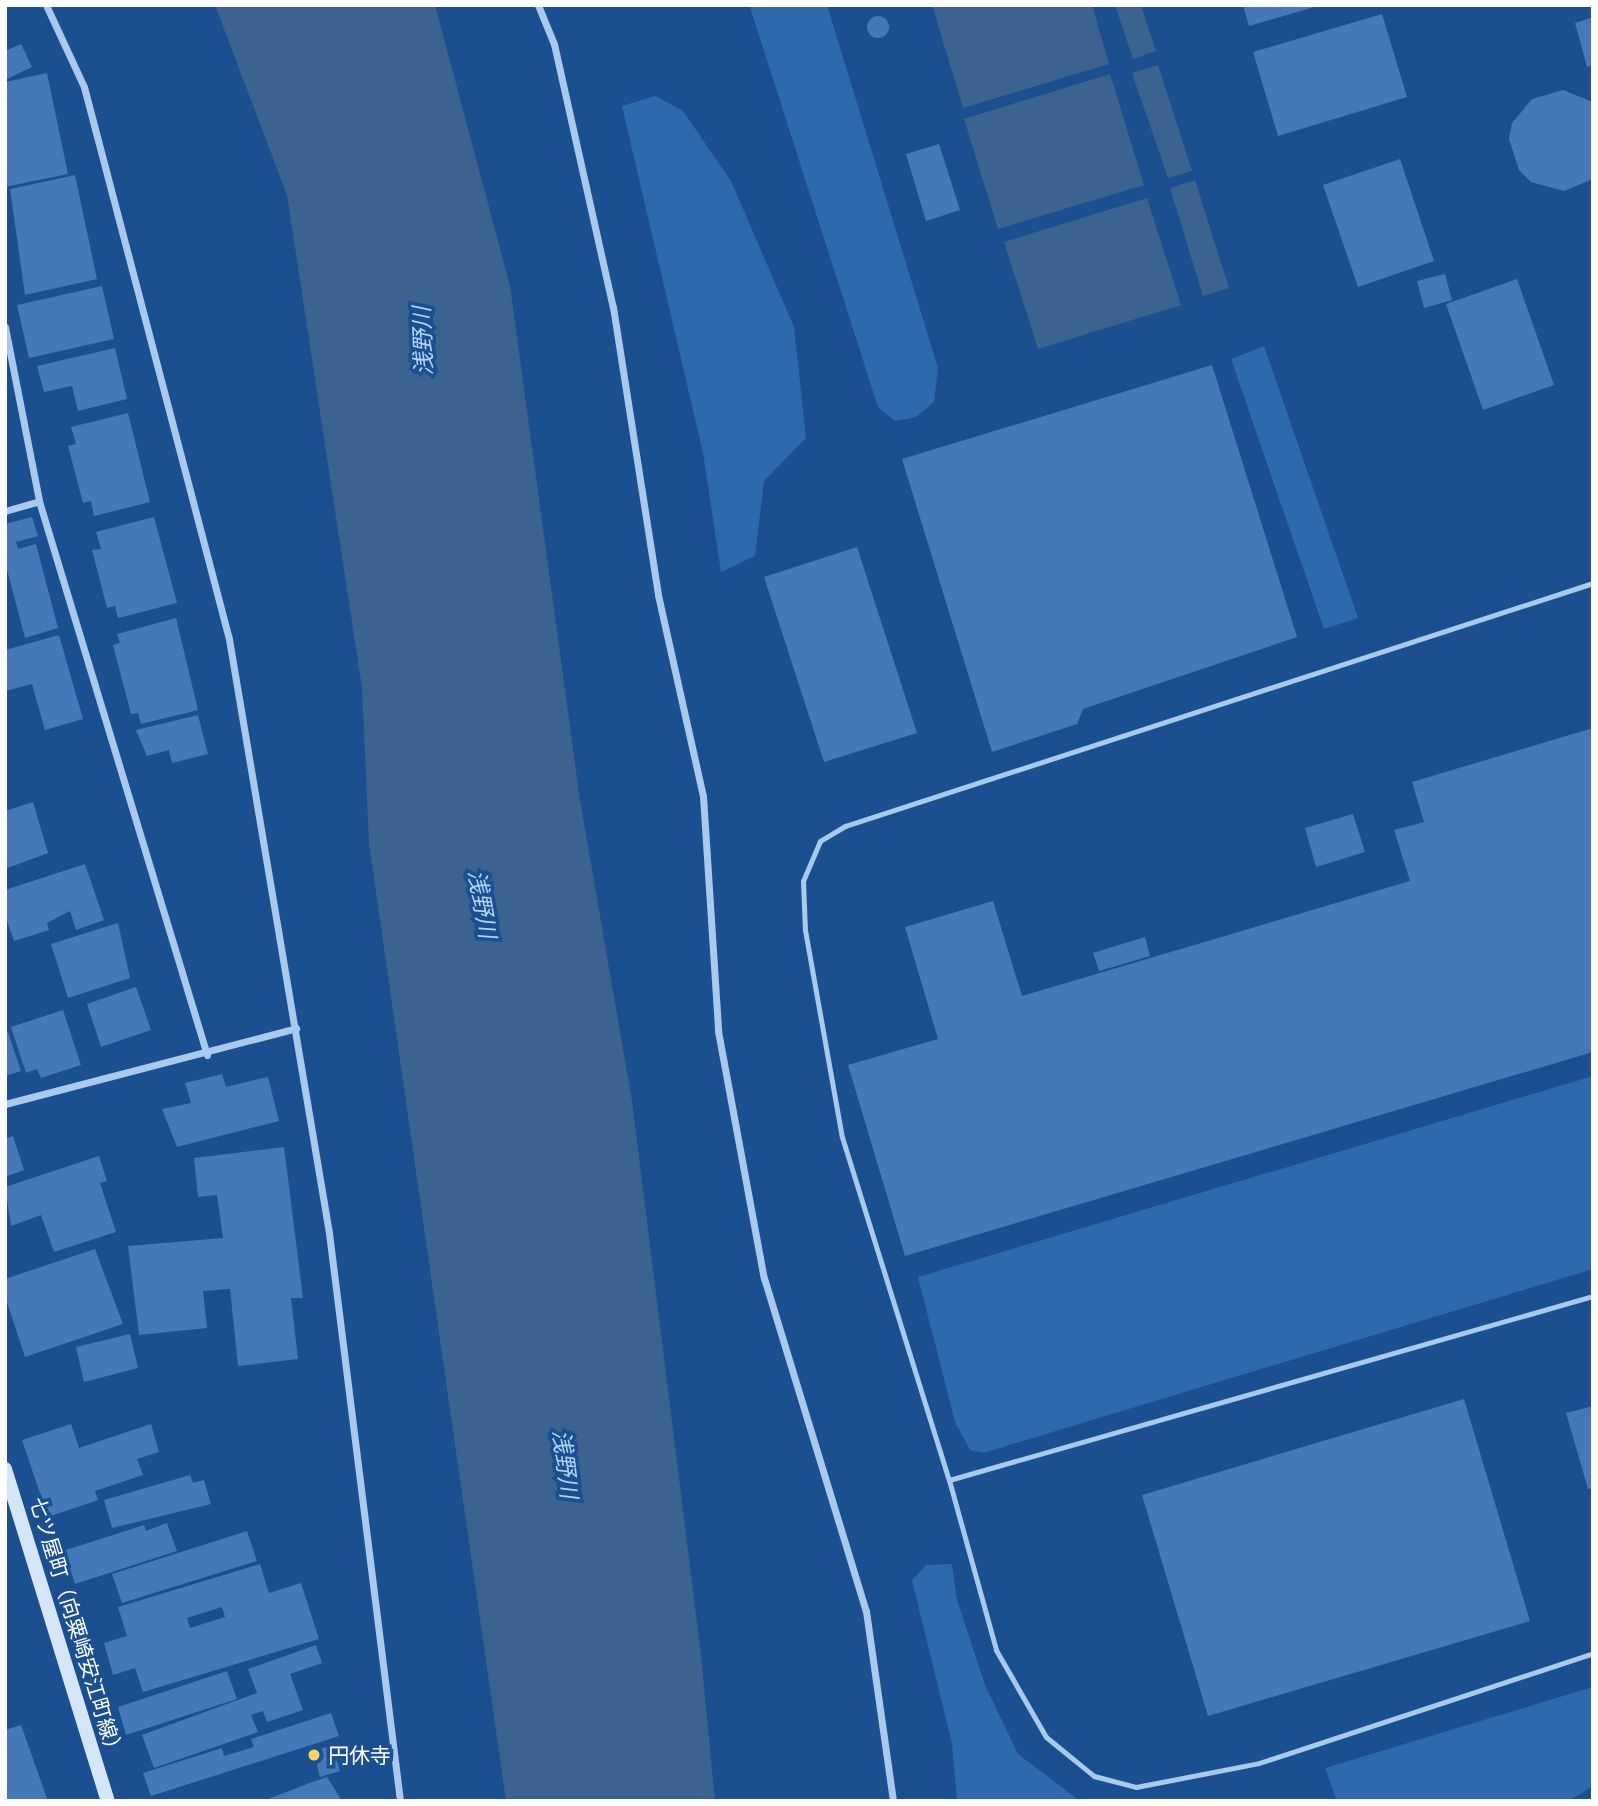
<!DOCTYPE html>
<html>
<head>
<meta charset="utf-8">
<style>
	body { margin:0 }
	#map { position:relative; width:1598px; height:1806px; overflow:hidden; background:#1b4f8f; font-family:"IBM Plex Sans","Noto Sans JP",sans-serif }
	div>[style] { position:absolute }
	.green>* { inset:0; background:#2e69ad }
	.water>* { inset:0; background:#3c6290 }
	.building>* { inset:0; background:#4478b7 }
	.round { border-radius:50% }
	.service>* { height:5px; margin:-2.5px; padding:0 2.5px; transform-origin:2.5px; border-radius:2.5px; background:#a9c9ee }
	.minor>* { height:7px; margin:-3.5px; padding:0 3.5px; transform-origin:3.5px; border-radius:3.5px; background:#a9c9ee }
	.secondary>* { height:14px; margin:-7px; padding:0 7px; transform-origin:7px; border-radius:7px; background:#d6e6fa }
	.dots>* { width:19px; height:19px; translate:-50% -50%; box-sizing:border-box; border:4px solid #1b4f8f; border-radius:50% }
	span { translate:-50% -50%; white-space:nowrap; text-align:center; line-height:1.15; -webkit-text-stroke:7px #1b4f8f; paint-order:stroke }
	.street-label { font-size:21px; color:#fff }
	.poi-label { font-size:21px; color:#fff }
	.left { translate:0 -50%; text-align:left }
	.water-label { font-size:23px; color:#b5d3f5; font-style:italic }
	.frame { position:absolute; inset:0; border:7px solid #fff; pointer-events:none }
</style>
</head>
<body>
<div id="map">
	<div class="green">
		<i style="clip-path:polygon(827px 5px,938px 368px,934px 402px,916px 417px,895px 421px,878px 407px,750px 7px)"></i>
		<i style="clip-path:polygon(655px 96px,683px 111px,731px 181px,794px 327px,806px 438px,764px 481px,755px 556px,721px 572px,703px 453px,622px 106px)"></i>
		<i style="clip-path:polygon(1264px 346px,1358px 618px,1324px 629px,1231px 359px)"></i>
		<i style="clip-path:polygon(1593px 1076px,1593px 1269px,983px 1453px,970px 1450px,955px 1422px,918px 1277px)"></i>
		<i style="clip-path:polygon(952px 1564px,957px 1600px,985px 1685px,1018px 1754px,1080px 1801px,957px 1801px,952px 1744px,912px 1580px,926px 1565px)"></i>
		<i style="clip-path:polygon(1593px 1687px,1593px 1786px,1569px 1801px,1337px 1801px,1325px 1768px)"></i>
	</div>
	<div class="water">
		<i style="clip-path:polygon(215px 5px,435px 5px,510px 286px,580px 800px,632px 1101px,701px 1655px,715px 1801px,506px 1801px,369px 843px,362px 688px,287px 195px)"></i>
		<i style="clip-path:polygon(932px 5px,1092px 5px,1109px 64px,963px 108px)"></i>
		<i style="clip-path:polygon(1115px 5px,1141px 5px,1156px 51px,1133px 59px)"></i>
		<i style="clip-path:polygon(1158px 65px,1192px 171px,1168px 178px,1132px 73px)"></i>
		<i style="clip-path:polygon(1110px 74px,1144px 185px,998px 229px,964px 119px)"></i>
		<i style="clip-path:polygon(1195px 180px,1229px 288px,1203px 296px,1170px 188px)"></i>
		<i style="clip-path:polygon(1147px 198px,1181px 305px,1038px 349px,1004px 242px)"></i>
	</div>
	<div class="building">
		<i style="clip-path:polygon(1243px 5px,1318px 5px,1318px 6px,1249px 26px)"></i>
		<i style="clip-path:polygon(1382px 14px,1407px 97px,1278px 136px,1253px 52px)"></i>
		<i class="round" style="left:867px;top:16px;width:22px;height:22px"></i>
		<i style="clip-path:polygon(1593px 17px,1593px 65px,1587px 67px,1575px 23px)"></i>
		<i style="clip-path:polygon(21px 44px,32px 67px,5px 80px,5px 51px)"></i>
		<i style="clip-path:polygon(47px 73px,68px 174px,5px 187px,5px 82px)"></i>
		<i style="clip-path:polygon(1563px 90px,1593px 102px,1593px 179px,1564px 191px,1531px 182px,1519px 170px,1509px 139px,1512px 123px,1532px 99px)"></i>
		<i style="clip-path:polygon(939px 144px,960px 210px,926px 221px,906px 154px)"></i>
		<i style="clip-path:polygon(1400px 159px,1434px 261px,1358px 287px,1323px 185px)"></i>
		<i style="clip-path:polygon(75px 175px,97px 279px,25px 295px,10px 189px)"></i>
		<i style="clip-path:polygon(1445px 274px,1452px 300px,1424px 308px,1417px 281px)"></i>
		<i style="clip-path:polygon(1517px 279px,1554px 385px,1483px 410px,1446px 304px)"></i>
		<i style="clip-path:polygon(102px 286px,114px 339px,29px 358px,17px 305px)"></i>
		<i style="clip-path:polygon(115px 348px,127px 399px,78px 411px,72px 386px,44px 392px,37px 366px)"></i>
		<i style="clip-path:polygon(1212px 365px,1297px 637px,1083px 709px,1077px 724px,992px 752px,902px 459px)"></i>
		<i style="clip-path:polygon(128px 413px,150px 502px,94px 516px,91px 501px,83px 503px,68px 446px,76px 444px,71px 427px)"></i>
		<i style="clip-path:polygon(32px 517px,38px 536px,16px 542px,18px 549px,36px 544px,58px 628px,25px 638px,5px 562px,5px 524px)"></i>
		<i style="clip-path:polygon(154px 517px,177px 603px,118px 618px,115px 606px,107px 608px,92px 550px,101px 549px,96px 532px)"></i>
		<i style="clip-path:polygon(857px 547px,917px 733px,824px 762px,764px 577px)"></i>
		<i style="clip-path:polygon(176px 618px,198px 710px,141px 724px,138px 713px,131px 714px,113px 645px,120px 643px,117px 634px)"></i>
		<i style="clip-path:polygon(59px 635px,83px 719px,45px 730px,32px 684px,5px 691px,5px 650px)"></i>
		<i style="clip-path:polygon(198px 715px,208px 754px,172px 763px,169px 750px,147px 756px,136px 730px)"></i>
		<i style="clip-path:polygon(1593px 728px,1593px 1052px,905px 1256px,848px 1065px,938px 1039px,905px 927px,993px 901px,1022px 996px,1410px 881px,1394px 830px,1424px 822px,1412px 782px)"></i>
		<i style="clip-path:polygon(33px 802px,48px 853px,5px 869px,5px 811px)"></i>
		<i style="clip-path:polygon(1353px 814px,1365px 852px,1316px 867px,1305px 828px)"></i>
		<i style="clip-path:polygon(85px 864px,104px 920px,76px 930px,70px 911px,47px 923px,49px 930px,14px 941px,5px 915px,5px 890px)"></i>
		<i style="clip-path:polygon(118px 923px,130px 978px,68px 998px,51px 944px)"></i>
		<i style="clip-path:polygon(1145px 937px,1150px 956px,1099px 971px,1093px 953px)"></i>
		<i style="clip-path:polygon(136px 987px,151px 1030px,101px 1047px,87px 1004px)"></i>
		<i style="clip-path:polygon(63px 1010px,81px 1065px,41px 1078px,37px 1069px,26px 1073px,11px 1027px)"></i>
		<i style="clip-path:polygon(8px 1032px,21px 1071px,5px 1076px,5px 1033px)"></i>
		<i style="clip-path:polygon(222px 1074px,226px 1087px,268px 1077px,279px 1121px,177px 1147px,162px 1109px,191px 1103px,185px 1083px)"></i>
		<i style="clip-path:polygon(13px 1136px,24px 1170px,5px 1177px,5px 1139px)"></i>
		<i style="clip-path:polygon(284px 1147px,303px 1298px,291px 1298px,298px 1359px,238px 1366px,230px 1289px,203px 1291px,207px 1328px,139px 1335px,128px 1246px,223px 1238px,217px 1195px,198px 1197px,194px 1158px)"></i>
		<i style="clip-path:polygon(99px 1156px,107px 1181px,100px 1183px,116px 1232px,54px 1252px,41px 1215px,11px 1226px,5px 1187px)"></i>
		<i style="clip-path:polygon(95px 1249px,123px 1324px,25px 1357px,5px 1296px,5px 1279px)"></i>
		<i style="clip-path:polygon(130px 1334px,138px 1368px,84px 1382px,76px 1347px)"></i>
		<i style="clip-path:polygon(1464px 1399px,1530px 1621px,1208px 1716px,1142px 1495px)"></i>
		<i style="clip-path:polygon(1593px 1406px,1593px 1488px,1588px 1489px,1566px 1413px)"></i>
		<i style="clip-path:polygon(71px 1424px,79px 1448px,151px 1424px,159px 1452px,137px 1459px,143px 1475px,95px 1491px,98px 1500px,48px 1517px,22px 1440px)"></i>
		<i style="clip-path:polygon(190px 1475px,193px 1483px,204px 1480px,211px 1504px,112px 1528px,104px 1500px)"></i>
		<i style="clip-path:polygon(167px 1523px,177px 1551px,75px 1584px,63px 1551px,144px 1525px,146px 1531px)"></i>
		<i style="clip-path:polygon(247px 1531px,257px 1561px,122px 1603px,112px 1574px)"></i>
		<i style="clip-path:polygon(evenodd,260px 1564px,269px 1593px,301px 1583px,319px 1639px,143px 1692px,135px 1668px,113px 1675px,104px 1643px,127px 1636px,118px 1607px,260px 1564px,222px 1607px,225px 1617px,190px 1628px,187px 1618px,222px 1607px)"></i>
		<i style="clip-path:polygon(316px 1645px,322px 1663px,290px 1674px,303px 1710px,267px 1722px,263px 1711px,251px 1715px,258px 1732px,154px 1768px,142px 1735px,257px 1693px,248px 1669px)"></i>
		<i style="clip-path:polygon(227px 1671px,237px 1699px,126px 1735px,118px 1707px)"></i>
		<i style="clip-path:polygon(331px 1713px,339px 1736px,151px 1796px,143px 1773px,222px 1748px,224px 1756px,254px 1747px,251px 1739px)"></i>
		<i style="clip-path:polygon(21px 1725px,48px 1801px,5px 1801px,5px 1730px)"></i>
		<i style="clip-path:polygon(333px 1745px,340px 1771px,320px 1777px,313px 1751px)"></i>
		<i style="clip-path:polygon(327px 1777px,342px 1801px,263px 1801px,307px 1784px)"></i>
	</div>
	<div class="service">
		<i style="left:1593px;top:583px;width:786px;rotate:162deg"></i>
		<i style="left:845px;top:826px;width:29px;rotate:149deg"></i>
		<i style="left:820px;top:841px;width:43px;rotate:113deg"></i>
		<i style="left:803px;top:881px;width:49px;rotate:87.7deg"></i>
		<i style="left:805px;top:930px;width:210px;rotate:79.9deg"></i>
		<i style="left:842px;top:1137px;width:359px;rotate:72.7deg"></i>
		<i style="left:949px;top:1480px;width:670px;rotate:-15.95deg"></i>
		<i style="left:949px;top:1480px;width:176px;rotate:74.5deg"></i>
		<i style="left:996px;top:1650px;width:100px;rotate:60.1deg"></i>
		<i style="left:1046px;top:1737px;width:62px;rotate:39.1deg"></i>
		<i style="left:1094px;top:1776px;width:43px;rotate:14.7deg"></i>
		<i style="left:1136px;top:1787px;width:125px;rotate:-11deg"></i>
		<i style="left:1259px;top:1763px;width:352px;rotate:-18.2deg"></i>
	</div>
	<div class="minor">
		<i style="left:46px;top:5px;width:90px;rotate:65.1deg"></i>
		<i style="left:84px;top:87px;width:571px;rotate:75.28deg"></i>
		<i style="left:229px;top:639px;width:602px;rotate:80.44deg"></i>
		<i style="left:329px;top:1233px;width:572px;rotate:82.87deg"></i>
		<i style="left:538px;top:5px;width:42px;rotate:67.7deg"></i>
		<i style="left:554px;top:44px;width:270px;rotate:77.4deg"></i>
		<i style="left:613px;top:307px;width:291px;rotate:81.1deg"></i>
		<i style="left:658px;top:595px;width:206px;rotate:77.4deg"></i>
		<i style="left:703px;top:796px;width:235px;rotate:86.3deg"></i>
		<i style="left:718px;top:1031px;width:251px;rotate:79.5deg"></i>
		<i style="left:764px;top:1278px;width:348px;rotate:73deg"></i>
		<i style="left:866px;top:1611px;width:192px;rotate:81.9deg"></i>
		<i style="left:5px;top:327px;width:177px;rotate:78.9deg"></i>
		<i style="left:39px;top:501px;width:579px;rotate:73.13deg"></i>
		<i style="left:5px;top:511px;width:35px;rotate:-16deg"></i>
		<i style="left:5px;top:1104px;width:301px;rotate:-14.6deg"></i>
	</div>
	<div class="secondary">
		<i style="left:5px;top:1469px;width:348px;rotate:72.8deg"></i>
	</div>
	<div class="dots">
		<i style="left:314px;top:1755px;background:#ffd166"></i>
	</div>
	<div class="street-label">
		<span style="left:77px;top:1628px;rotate:73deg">七ツ屋町（向粟崎安江町線）</span>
	</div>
	<div class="poi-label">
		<span class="left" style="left:328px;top:1755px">円休寺</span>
	</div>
	<div class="water-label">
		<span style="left:422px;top:341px;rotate:-92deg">浅野川</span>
		<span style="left:483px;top:904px;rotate:80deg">浅野川</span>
		<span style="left:566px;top:1464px;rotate:83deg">浅野川</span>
	</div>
	<div class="frame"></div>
</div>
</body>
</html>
